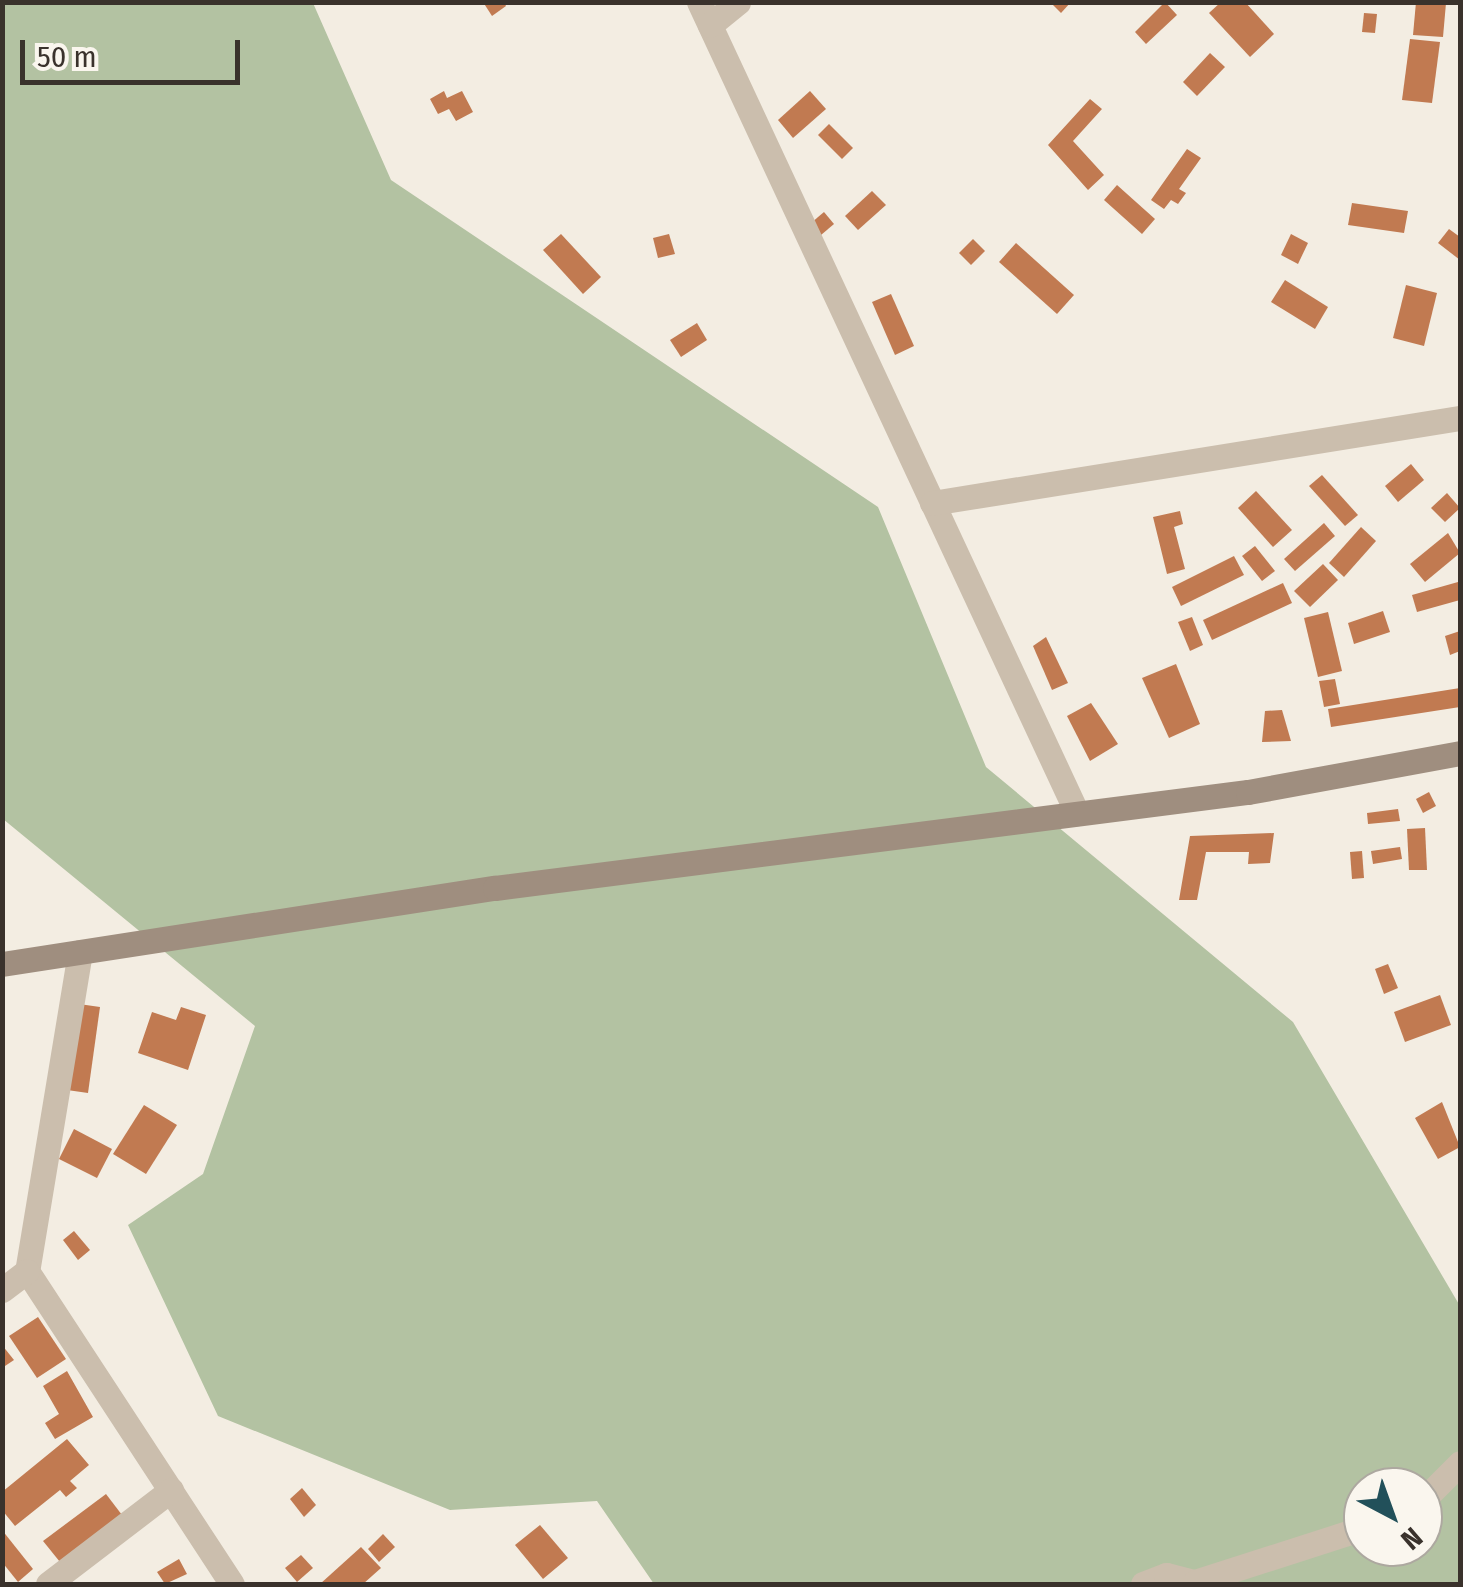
<!DOCTYPE html>
<html>
<head>
<meta charset="utf-8">
<style>
	body { margin:0 }
	#map { position:relative; width:1463px; height:1587px; overflow:hidden; background:#f3ede2; font-family:"Fira Sans Condensed",sans-serif }
	div>[style] { position:absolute }
	.green>* { inset:0; background:#b3c2a2 }
	.building>* { inset:0; background:#c17a51 }
	.street>* { height:25px; margin:-12.5px; padding:0 12.5px; transform-origin:12.5px; border-radius:12.5px; background:#cbbead }
	.secondary>* { height:25px; margin:-12.5px; padding:0 12.5px; transform-origin:12.5px; border-radius:12.5px; background:#9f8e7f }
	span { translate:-50% -50%; white-space:nowrap; text-align:center; line-height:1.15; -webkit-text-stroke:9px #faf6ee; paint-order:stroke }
	.frame { position:absolute; inset:0; border:5px solid #3a322c; pointer-events:none }
	.north { position:absolute; left:1343px; top:1467px; width:100px; height:100px; box-sizing:border-box; background:#faf6ee; border:2px solid #ada8a0; border-radius:50%; rotate:139deg; font-size:28px; font-weight:700; line-height:40px; text-align:center; color:#3a322c }
	.north::after { content:''; display:block; margin:auto; width:35px; height:45px; background:#22505a; clip-path:polygon(50% 0,100% 100%,50% 72%,0 100%) }
	.scale { position:absolute; left:20px; top:40px; width:220px; height:45px; box-sizing:border-box; border:5px solid #3a322c; border-top:0; padding-left:12px; font-size:30px; line-height:35px; white-space:nowrap; color:#3a322c; -webkit-text-stroke:8px #faf6ee; paint-order:stroke }
</style>
</head>
<body>
<div id="map">
	<div class="green">
		<i style="clip-path:polygon(evenodd,2px 3px,313px 3px,391px 180px,878px 507px,986px 767px,1293px 1022px,1460px 1306px,1460px 1584px,654px 1584px,597px 1501px,450px 1510px,218px 1416px,128px 1225px,203px 1174px,255px 1026px,3px 819px,2px 3px,1363px 1487px,1423px 1487px,1423px 1547px,1363px 1547px,1363px 1487px)"></i>
	</div>
	<div class="building">
		<i style="clip-path:polygon(483px 2px,504px 2px,506px 6px,492px 16px)"></i>
		<i style="clip-path:polygon(1050px 2px,1071px 2px,1061px 13px)"></i>
		<i style="clip-path:polygon(1165px 2px,1177px 15px,1146px 44px,1135px 32px)"></i>
		<i style="clip-path:polygon(1221px 2px,1245px 2px,1274px 34px,1250px 57px,1209px 13px)"></i>
		<i style="clip-path:polygon(1416px 2px,1446px 3px,1443px 37px,1413px 35px)"></i>
		<i style="clip-path:polygon(1364px 13px,1377px 14px,1375px 33px,1362px 32px)"></i>
		<i style="clip-path:polygon(1410px 39px,1440px 42px,1432px 103px,1402px 100px)"></i>
		<i style="clip-path:polygon(1210px 53px,1225px 67px,1197px 96px,1183px 82px)"></i>
		<i style="clip-path:polygon(444px 91px,447px 98px,462px 91px,473px 112px,456px 121px,449px 109px,438px 114px,430px 99px)"></i>
		<i style="clip-path:polygon(810px 91px,826px 109px,793px 138px,778px 120px)"></i>
		<i style="clip-path:polygon(1090px 99px,1102px 109px,1073px 141px,1104px 175px,1088px 190px,1048px 145px)"></i>
		<i style="clip-path:polygon(829px 124px,853px 148px,842px 159px,818px 135px)"></i>
		<i style="clip-path:polygon(1187px 149px,1201px 158px,1179px 189px,1186px 193px,1178px 204px,1171px 200px,1164px 209px,1151px 200px)"></i>
		<i style="clip-path:polygon(1117px 185px,1155px 219px,1142px 234px,1104px 200px)"></i>
		<i style="clip-path:polygon(872px 191px,886px 205px,858px 230px,845px 216px)"></i>
		<i style="clip-path:polygon(1352px 203px,1408px 211px,1404px 233px,1348px 225px)"></i>
		<i style="clip-path:polygon(824px 212px,834px 224px,821px 235px,811px 223px)"></i>
		<i style="clip-path:polygon(1449px 229px,1460px 237px,1460px 260px,1438px 243px)"></i>
		<i style="clip-path:polygon(561px 234px,601px 277px,583px 294px,543px 250px)"></i>
		<i style="clip-path:polygon(669px 234px,675px 254px,658px 258px,653px 238px)"></i>
		<i style="clip-path:polygon(1291px 234px,1308px 243px,1298px 264px,1281px 255px)"></i>
		<i style="clip-path:polygon(973px 239px,985px 251px,971px 265px,959px 253px)"></i>
		<i style="clip-path:polygon(1016px 243px,1074px 295px,1057px 314px,999px 262px)"></i>
		<i style="clip-path:polygon(1285px 280px,1328px 307px,1315px 329px,1271px 302px)"></i>
		<i style="clip-path:polygon(1406px 285px,1437px 293px,1424px 346px,1393px 338px)"></i>
		<i style="clip-path:polygon(891px 294px,914px 346px,895px 355px,872px 302px)"></i>
		<i style="clip-path:polygon(697px 323px,707px 340px,681px 357px,670px 340px)"></i>
		<i style="clip-path:polygon(1411px 464px,1424px 480px,1398px 502px,1385px 486px)"></i>
		<i style="clip-path:polygon(1322px 475px,1358px 515px,1345px 526px,1309px 486px)"></i>
		<i style="clip-path:polygon(1256px 491px,1292px 530px,1273px 547px,1238px 508px)"></i>
		<i style="clip-path:polygon(1447px 493px,1460px 508px,1445px 522px,1431px 508px)"></i>
		<i style="clip-path:polygon(1180px 511px,1183px 524px,1174px 527px,1185px 569px,1167px 574px,1153px 517px)"></i>
		<i style="clip-path:polygon(1324px 523px,1335px 536px,1295px 571px,1284px 559px)"></i>
		<i style="clip-path:polygon(1361px 527px,1376px 541px,1344px 577px,1329px 563px)"></i>
		<i style="clip-path:polygon(1448px 533px,1460px 553px,1425px 582px,1410px 564px)"></i>
		<i style="clip-path:polygon(1255px 546px,1275px 571px,1262px 581px,1242px 556px)"></i>
		<i style="clip-path:polygon(1234px 556px,1244px 575px,1181px 606px,1172px 587px)"></i>
		<i style="clip-path:polygon(1323px 564px,1338px 580px,1310px 607px,1294px 591px)"></i>
		<i style="clip-path:polygon(1458px 582px,1460px 600px,1417px 612px,1412px 595px)"></i>
		<i style="clip-path:polygon(1283px 583px,1292px 603px,1212px 640px,1203px 620px)"></i>
		<i style="clip-path:polygon(1383px 611px,1390px 632px,1354px 644px,1348px 623px)"></i>
		<i style="clip-path:polygon(1328px 612px,1342px 671px,1318px 677px,1304px 618px)"></i>
		<i style="clip-path:polygon(1192px 617px,1203px 645px,1190px 651px,1178px 622px)"></i>
		<i style="clip-path:polygon(1460px 631px,1460px 651px,1450px 655px,1445px 636px)"></i>
		<i style="clip-path:polygon(1046px 637px,1068px 683px,1052px 690px,1033px 646px)"></i>
		<i style="clip-path:polygon(1176px 664px,1200px 724px,1169px 738px,1142px 678px)"></i>
		<i style="clip-path:polygon(1335px 679px,1340px 704px,1324px 707px,1319px 681px)"></i>
		<i style="clip-path:polygon(1460px 688px,1460px 707px,1331px 727px,1328px 709px)"></i>
		<i style="clip-path:polygon(1091px 703px,1118px 744px,1090px 761px,1067px 716px)"></i>
		<i style="clip-path:polygon(1282px 710px,1291px 741px,1262px 742px,1265px 711px)"></i>
		<i style="clip-path:polygon(1429px 792px,1436px 806px,1423px 813px,1416px 799px)"></i>
		<i style="clip-path:polygon(1398px 809px,1400px 821px,1368px 824px,1367px 813px)"></i>
		<i style="clip-path:polygon(1425px 828px,1427px 870px,1409px 870px,1407px 829px)"></i>
		<i style="clip-path:polygon(1274px 833px,1270px 863px,1248px 864px,1249px 852px,1206px 852px,1197px 900px,1179px 900px,1190px 836px)"></i>
		<i style="clip-path:polygon(1400px 847px,1402px 859px,1373px 864px,1371px 851px)"></i>
		<i style="clip-path:polygon(1362px 851px,1364px 878px,1352px 879px,1350px 852px)"></i>
		<i style="clip-path:polygon(1388px 964px,1398px 988px,1384px 994px,1375px 969px)"></i>
		<i style="clip-path:polygon(1440px 995px,1451px 1025px,1405px 1042px,1394px 1012px)"></i>
		<i style="clip-path:polygon(79px 1004px,100px 1007px,88px 1093px,67px 1090px)"></i>
		<i style="clip-path:polygon(181px 1007px,206px 1015px,188px 1070px,138px 1053px,152px 1012px,176px 1020px)"></i>
		<i style="clip-path:polygon(1442px 1102px,1460px 1147px,1438px 1159px,1415px 1118px)"></i>
		<i style="clip-path:polygon(144px 1105px,177px 1125px,146px 1174px,113px 1154px)"></i>
		<i style="clip-path:polygon(74px 1129px,112px 1149px,97px 1178px,59px 1159px)"></i>
		<i style="clip-path:polygon(74px 1231px,90px 1250px,78px 1260px,63px 1240px)"></i>
		<i style="clip-path:polygon(38px 1317px,66px 1359px,37px 1378px,9px 1336px)"></i>
		<i style="clip-path:polygon(2px 1345px,14px 1360px,2px 1368px)"></i>
		<i style="clip-path:polygon(67px 1371px,93px 1417px,55px 1439px,45px 1423px,59px 1414px,43px 1386px)"></i>
		<i style="clip-path:polygon(67px 1439px,89px 1465px,70px 1481px,77px 1488px,66px 1497px,60px 1490px,15px 1526px,2px 1510px,2px 1492px)"></i>
		<i style="clip-path:polygon(302px 1488px,316px 1505px,304px 1517px,290px 1499px)"></i>
		<i style="clip-path:polygon(106px 1494px,122px 1515px,60px 1562px,43px 1541px)"></i>
		<i style="clip-path:polygon(540px 1525px,568px 1558px,543px 1579px,515px 1545px)"></i>
		<i style="clip-path:polygon(2px 1530px,33px 1569px,18px 1582px,2px 1562px)"></i>
		<i style="clip-path:polygon(383px 1534px,395px 1547px,379px 1562px,368px 1549px)"></i>
		<i style="clip-path:polygon(361px 1547px,381px 1568px,363px 1584px,320px 1584px)"></i>
		<i style="clip-path:polygon(301px 1555px,313px 1568px,297px 1582px,285px 1568px)"></i>
		<i style="clip-path:polygon(179px 1559px,187px 1574px,165px 1584px,157px 1572px)"></i>
	</div>
	<div class="street">
		<i style="left:699px;top:2px;width:895px;rotate:65.01deg"></i>
		<i style="left:710px;top:25px;width:36px;rotate:-39deg"></i>
		<i style="left:932px;top:503px;width:535px;rotate:-9.15deg"></i>
		<i style="left:80px;top:952px;width:323px;rotate:99.4deg"></i>
		<i style="left:27px;top:1271px;width:374px;rotate:56.8deg"></i>
		<i style="left:2px;top:1290px;width:31px;rotate:-37deg"></i>
		<i style="left:1423px;top:1500px;width:52px;rotate:-45deg"></i>
		<i style="left:48px;top:1584px;width:155px;rotate:-37.4deg"></i>
		<i style="left:1143px;top:1584px;width:25px;rotate:-21deg"></i>
		<i style="left:1166px;top:1575px;width:30px;rotate:14deg"></i>
		<i style="left:1195px;top:1582px;width:176px;rotate:-17.8deg"></i>
	</div>
	<div class="secondary">
		<i style="left:2px;top:964px;width:499px;rotate:-8.8deg"></i>
		<i style="left:495px;top:888px;width:759px;rotate:-7.27deg"></i>
		<i style="left:1248px;top:792px;width:216px;rotate:-10.4deg"></i>
	</div>
	<div class="frame"></div>
	<div class="north">N</div>
	<div class="scale">50 m</div>
</div>
</body>
</html>
